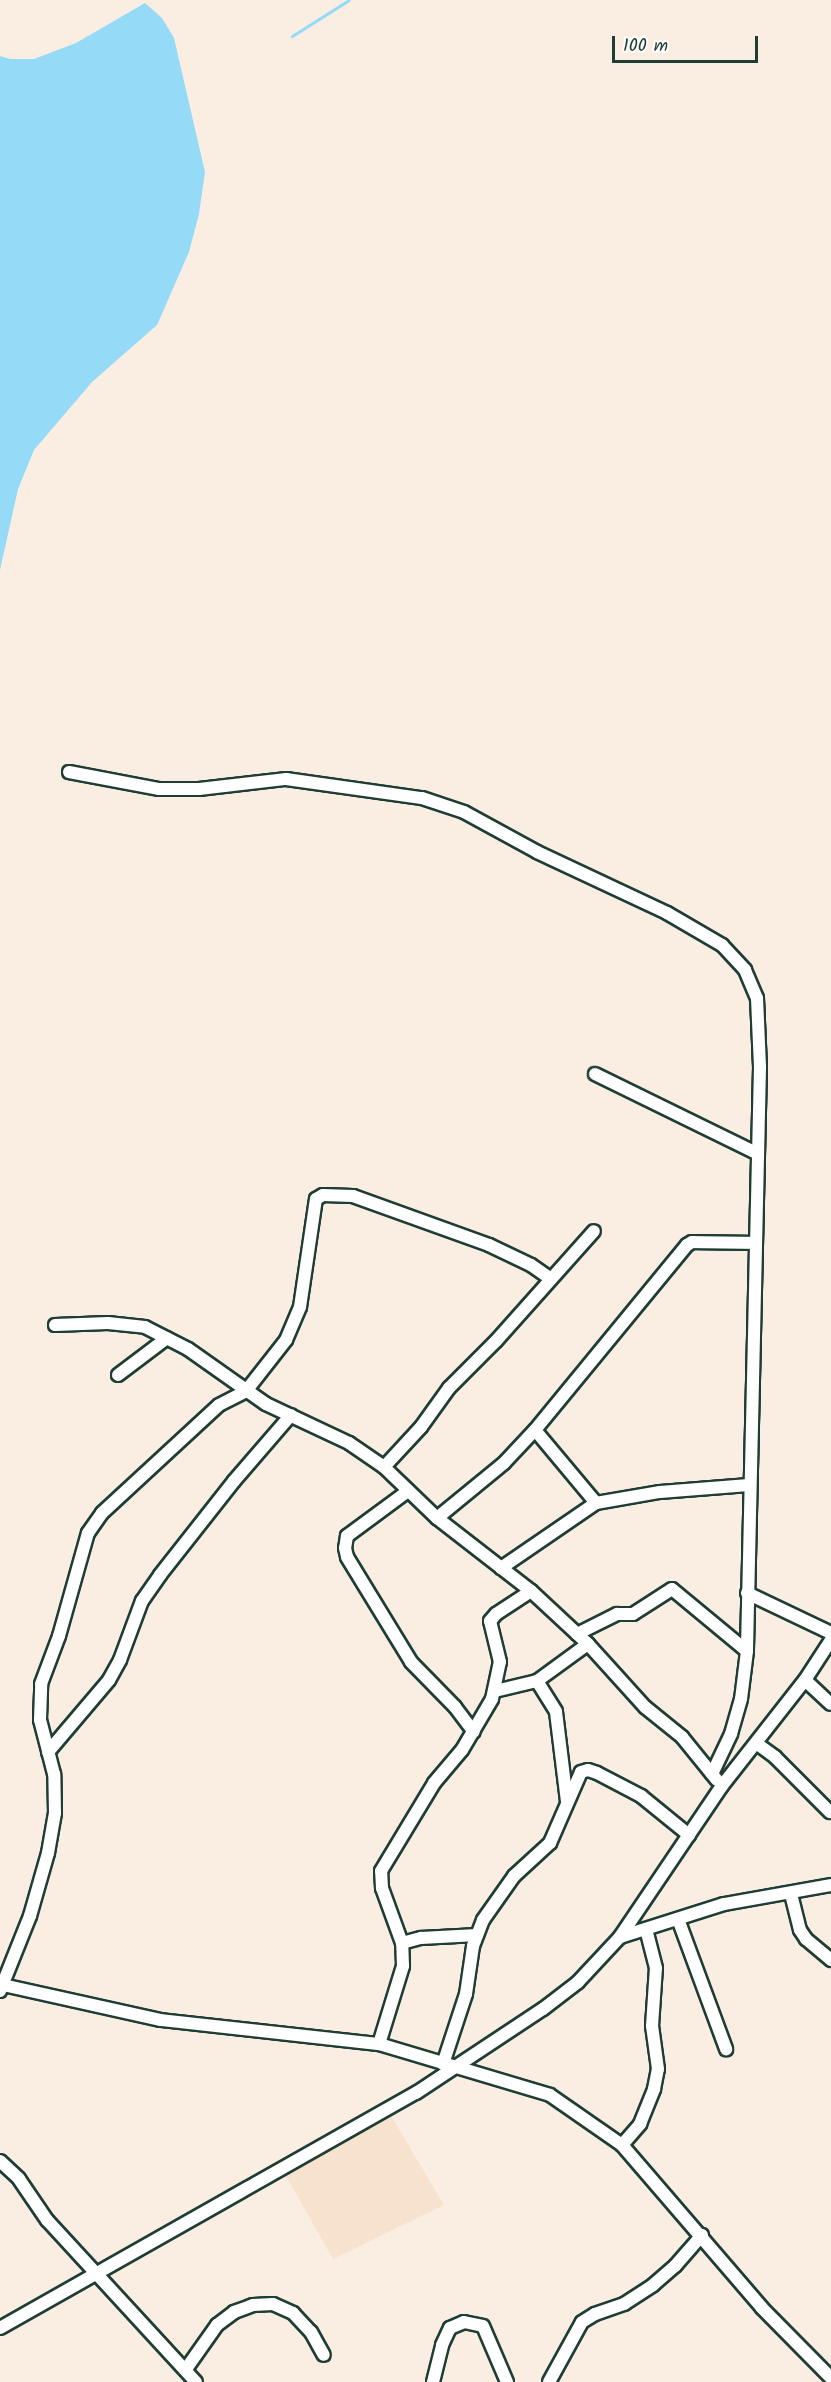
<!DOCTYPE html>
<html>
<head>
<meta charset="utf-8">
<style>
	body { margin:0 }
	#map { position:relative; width:831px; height:2382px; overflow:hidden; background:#faeee2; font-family:Kalam,sans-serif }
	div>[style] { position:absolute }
	.built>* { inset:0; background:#f7e2ce }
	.water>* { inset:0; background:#95daf7 }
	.stream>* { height:3px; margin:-1.5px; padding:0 1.5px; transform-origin:1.5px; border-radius:1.5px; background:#95daf7 }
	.roads { filter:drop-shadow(2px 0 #1f3d34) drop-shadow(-2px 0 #1f3d34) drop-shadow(0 2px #1f3d34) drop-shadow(0 -2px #1f3d34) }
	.minor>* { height:12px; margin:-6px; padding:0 6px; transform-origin:6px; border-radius:6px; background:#fff }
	span { translate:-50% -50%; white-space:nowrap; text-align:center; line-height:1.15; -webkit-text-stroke:4.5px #fff; paint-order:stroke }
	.scale { position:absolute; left:612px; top:36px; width:146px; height:27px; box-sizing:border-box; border:3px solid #1f3d34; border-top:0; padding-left:8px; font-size:18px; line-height:21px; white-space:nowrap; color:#1f3d34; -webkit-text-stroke:4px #fff; paint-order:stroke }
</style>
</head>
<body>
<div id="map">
	<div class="built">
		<i style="clip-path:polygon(391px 2116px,444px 2205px,333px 2259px,286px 2176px)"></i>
	</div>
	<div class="water">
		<i style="clip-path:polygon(145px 3px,162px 18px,174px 38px,205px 172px,199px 214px,189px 252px,157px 325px,92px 382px,34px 450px,18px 489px,0 570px,0 56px,10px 59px,34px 59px,76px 43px)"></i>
	</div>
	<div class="stream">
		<i style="left:292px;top:36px;width:67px;rotate:-32.3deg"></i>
	</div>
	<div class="roads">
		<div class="minor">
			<i style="left:69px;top:772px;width:92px;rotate:10.7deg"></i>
			<i style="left:159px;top:789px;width:40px"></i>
			<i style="left:199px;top:789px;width:88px;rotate:-6.6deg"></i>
			<i style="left:286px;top:779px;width:137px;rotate:8deg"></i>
			<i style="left:422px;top:798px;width:44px;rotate:18.4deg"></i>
			<i style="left:464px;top:812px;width:83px;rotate:28.7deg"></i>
			<i style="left:537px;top:852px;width:144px;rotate:25.1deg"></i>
			<i style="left:667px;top:913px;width:64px;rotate:30.2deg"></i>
			<i style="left:722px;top:945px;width:34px;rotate:47deg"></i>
			<i style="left:745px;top:970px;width:30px;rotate:67deg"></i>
			<i style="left:757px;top:998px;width:69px;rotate:87.5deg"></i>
			<i style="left:760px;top:1067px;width:584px;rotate:91.28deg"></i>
			<i style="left:747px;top:1651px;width:48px;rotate:97.1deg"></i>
			<i style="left:741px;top:1699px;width:36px;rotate:106deg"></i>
			<i style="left:731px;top:1734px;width:44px;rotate:115.4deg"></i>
			<i style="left:595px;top:1074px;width:179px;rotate:26.1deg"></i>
			<i style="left:55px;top:1325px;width:53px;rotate:-2.2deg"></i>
			<i style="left:108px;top:1323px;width:37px;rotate:6deg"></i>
			<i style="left:145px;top:1327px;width:48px;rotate:27.1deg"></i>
			<i style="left:188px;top:1349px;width:95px;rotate:35.2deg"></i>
			<i style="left:266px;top:1404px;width:92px;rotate:25.2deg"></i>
			<i style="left:349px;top:1443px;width:42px;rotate:34.4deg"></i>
			<i style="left:384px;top:1467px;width:74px;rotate:43.9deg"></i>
			<i style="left:437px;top:1518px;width:119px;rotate:37.8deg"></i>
			<i style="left:531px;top:1591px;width:78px;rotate:42.9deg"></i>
			<i style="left:588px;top:1644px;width:85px;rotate:47.9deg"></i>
			<i style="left:645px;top:1707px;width:48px;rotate:39deg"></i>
			<i style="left:682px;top:1737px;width:55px;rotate:50.9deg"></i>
			<i style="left:118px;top:1375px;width:61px;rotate:-37.1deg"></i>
			<i style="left:535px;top:1430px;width:95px;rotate:50.1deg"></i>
			<i style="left:384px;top:1467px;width:54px;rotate:-47.2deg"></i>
			<i style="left:421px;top:1427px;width:48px;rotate:-54.3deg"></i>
			<i style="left:449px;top:1388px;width:66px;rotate:-45deg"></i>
			<i style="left:496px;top:1341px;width:147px;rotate:-48.3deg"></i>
			<i style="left:408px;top:1491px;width:76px;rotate:143.6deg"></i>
			<i style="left:347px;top:1536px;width:12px;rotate:99deg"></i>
			<i style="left:345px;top:1548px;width:9px;rotate:77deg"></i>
			<i style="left:347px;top:1557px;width:123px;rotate:58.6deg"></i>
			<i style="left:411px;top:1662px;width:63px;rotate:45.6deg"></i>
			<i style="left:455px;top:1707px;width:31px;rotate:53deg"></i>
			<i style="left:437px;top:1518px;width:87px;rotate:-39.4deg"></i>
			<i style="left:504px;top:1463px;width:45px;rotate:-46.8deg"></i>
			<i style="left:535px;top:1430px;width:239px;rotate:-50.6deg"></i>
			<i style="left:687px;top:1245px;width:6px;rotate:-31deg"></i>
			<i style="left:692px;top:1242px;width:63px;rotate:0.9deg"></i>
			<i style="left:501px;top:1568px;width:115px;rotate:-34.4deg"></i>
			<i style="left:596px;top:1503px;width:65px;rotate:-9.8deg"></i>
			<i style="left:660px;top:1492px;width:89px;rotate:-4.5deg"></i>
			<i style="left:747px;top:1593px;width:93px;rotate:25.5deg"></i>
			<i style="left:577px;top:1634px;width:45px;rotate:-26.6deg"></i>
			<i style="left:617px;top:1614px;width:16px"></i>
			<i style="left:633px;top:1614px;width:46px;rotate:-32.7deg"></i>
			<i style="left:672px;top:1589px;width:97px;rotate:39.6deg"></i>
			<i style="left:805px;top:1680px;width:35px;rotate:43deg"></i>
			<i style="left:537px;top:1681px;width:36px;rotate:58deg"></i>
			<i style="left:556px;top:1712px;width:91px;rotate:83deg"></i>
			<i style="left:495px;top:1691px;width:43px;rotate:-13.4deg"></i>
			<i style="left:537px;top:1681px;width:63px;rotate:-36deg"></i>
			<i style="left:756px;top:1743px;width:24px;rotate:36deg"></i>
			<i style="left:775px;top:1757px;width:78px;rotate:45deg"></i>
			<i style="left:48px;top:1752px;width:94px;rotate:-49.7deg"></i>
			<i style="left:109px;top:1680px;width:23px;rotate:-61deg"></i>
			<i style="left:120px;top:1660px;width:63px;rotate:-69.6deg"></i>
			<i style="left:142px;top:1601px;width:32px;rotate:-55deg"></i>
			<i style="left:160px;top:1575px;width:120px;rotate:-51.8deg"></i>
			<i style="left:234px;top:1481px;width:87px;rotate:-49.2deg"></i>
			<i style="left:791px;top:1894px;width:37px;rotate:76deg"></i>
			<i style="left:800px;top:1930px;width:11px;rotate:56deg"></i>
			<i style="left:806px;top:1939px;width:33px;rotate:40deg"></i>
			<i style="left:678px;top:1919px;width:139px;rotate:69.7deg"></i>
			<i style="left:620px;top:1937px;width:109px;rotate:-17.6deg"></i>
			<i style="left:724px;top:1904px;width:109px;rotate:-10.1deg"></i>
			<i style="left:402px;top:1943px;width:20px;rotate:-15deg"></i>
			<i style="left:421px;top:1938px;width:56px;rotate:-3.1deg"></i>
			<i style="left:3px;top:1985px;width:162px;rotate:12.5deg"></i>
			<i style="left:161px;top:2020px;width:219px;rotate:6.3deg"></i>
			<i style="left:379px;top:2044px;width:178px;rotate:16.6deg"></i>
			<i style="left:550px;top:2095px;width:88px;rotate:34.8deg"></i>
			<i style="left:622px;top:2145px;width:215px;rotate:49.3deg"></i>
			<i style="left:762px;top:2308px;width:98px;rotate:45.4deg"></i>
			<i style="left:0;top:1991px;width:81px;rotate:-68.2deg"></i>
			<i style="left:30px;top:1916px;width:66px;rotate:-74.1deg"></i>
			<i style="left:48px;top:1853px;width:41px;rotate:-80.1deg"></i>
			<i style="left:55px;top:1813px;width:39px;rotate:-91deg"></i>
			<i style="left:54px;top:1774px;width:56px;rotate:-104.5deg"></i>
			<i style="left:40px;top:1720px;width:36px;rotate:-88deg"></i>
			<i style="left:41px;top:1684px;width:51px;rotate:-69.4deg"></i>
			<i style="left:59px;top:1636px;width:107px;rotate:-74.3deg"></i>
			<i style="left:88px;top:1533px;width:24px;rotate:-55deg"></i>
			<i style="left:102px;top:1513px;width:159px;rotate:-42.7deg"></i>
			<i style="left:219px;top:1405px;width:30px;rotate:-27deg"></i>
			<i style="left:246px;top:1391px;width:65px;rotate:-51.9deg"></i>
			<i style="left:286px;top:1340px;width:36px;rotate:-67deg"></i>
			<i style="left:300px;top:1307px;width:109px;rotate:-81.6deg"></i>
			<i style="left:316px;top:1199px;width:8px;rotate:-30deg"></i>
			<i style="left:323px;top:1195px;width:30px;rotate:2deg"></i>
			<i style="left:353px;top:1196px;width:145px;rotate:19.8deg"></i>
			<i style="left:489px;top:1245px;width:47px;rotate:25.5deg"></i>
			<i style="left:531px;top:1265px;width:24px;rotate:35deg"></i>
			<i style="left:379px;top:2044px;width:82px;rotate:-72.9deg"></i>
			<i style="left:403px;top:1966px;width:23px;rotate:-92deg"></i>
			<i style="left:402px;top:1943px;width:59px;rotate:-110deg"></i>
			<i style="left:382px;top:1888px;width:17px;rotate:-93deg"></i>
			<i style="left:381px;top:1871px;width:103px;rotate:-58.9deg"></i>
			<i style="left:434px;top:1783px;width:43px;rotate:-49.7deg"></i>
			<i style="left:462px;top:1750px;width:59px;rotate:-59.5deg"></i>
			<i style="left:492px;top:1699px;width:38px;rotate:-78deg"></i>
			<i style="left:500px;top:1662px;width:42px;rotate:-103.7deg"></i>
			<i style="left:490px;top:1621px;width:9px;rotate:-49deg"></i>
			<i style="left:496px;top:1614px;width:42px;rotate:-33.3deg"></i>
			<i style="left:443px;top:2064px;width:74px;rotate:-71.8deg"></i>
			<i style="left:466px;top:1994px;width:49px;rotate:-81.7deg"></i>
			<i style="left:473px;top:1946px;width:28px;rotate:-69deg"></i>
			<i style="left:483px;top:1920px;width:54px;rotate:-54.8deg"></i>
			<i style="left:514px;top:1876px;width:49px;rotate:-42.5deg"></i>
			<i style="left:550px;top:1843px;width:77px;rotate:-66.4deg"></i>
			<i style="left:581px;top:1772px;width:7px;rotate:-16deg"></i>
			<i style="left:588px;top:1770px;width:9px;rotate:18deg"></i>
			<i style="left:597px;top:1773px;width:50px;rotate:27.6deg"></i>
			<i style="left:641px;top:1796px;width:62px;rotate:39.1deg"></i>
			<i style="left:622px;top:2145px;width:28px;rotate:-49deg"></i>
			<i style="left:640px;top:2124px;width:38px;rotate:-68deg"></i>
			<i style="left:654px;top:2089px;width:20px;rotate:-79deg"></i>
			<i style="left:658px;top:2069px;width:43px;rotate:-97.9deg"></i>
			<i style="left:652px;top:2026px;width:58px;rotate:-86.1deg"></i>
			<i style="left:656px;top:1968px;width:40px;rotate:-104.4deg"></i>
			<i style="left:0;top:2161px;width:26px;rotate:43deg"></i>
			<i style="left:19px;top:2179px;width:50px;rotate:55.7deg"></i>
			<i style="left:47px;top:2220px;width:220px;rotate:47.4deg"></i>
			<i style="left:0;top:2328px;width:478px;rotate:-29.5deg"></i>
			<i style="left:416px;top:2093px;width:152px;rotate:-33.5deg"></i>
			<i style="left:543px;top:2009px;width:44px;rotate:-37.6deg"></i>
			<i style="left:578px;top:1982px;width:62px;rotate:-47deg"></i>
			<i style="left:620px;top:1937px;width:181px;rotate:-56deg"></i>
			<i style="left:721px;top:1787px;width:136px;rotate:-51.9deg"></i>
			<i style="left:805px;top:1680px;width:48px;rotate:-57deg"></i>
			<i style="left:186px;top:2369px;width:54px;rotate:-54.8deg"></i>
			<i style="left:217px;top:2325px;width:21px;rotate:-37deg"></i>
			<i style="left:234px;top:2312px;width:20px;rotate:-20deg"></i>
			<i style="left:253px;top:2305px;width:20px;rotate:-3deg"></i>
			<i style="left:273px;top:2304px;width:22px;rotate:24deg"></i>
			<i style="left:293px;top:2313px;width:26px;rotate:47deg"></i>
			<i style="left:311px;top:2332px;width:26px;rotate:61deg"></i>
			<i style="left:433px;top:2382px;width:38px;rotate:-76deg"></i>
			<i style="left:442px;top:2345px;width:19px;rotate:-65deg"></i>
			<i style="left:450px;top:2328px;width:15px;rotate:-23deg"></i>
			<i style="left:464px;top:2322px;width:19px;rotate:12deg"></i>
			<i style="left:483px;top:2326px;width:61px;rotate:66.8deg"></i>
			<i style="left:549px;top:2382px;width:68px;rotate:-61.2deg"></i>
			<i style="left:582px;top:2322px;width:15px;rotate:-32deg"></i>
			<i style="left:595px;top:2314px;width:31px;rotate:-19deg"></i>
			<i style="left:624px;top:2304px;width:35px;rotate:-33deg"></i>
			<i style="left:653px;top:2285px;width:29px;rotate:-41deg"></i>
			<i style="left:675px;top:2266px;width:41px;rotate:-48.9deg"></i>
		</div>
	</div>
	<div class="scale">100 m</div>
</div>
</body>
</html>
